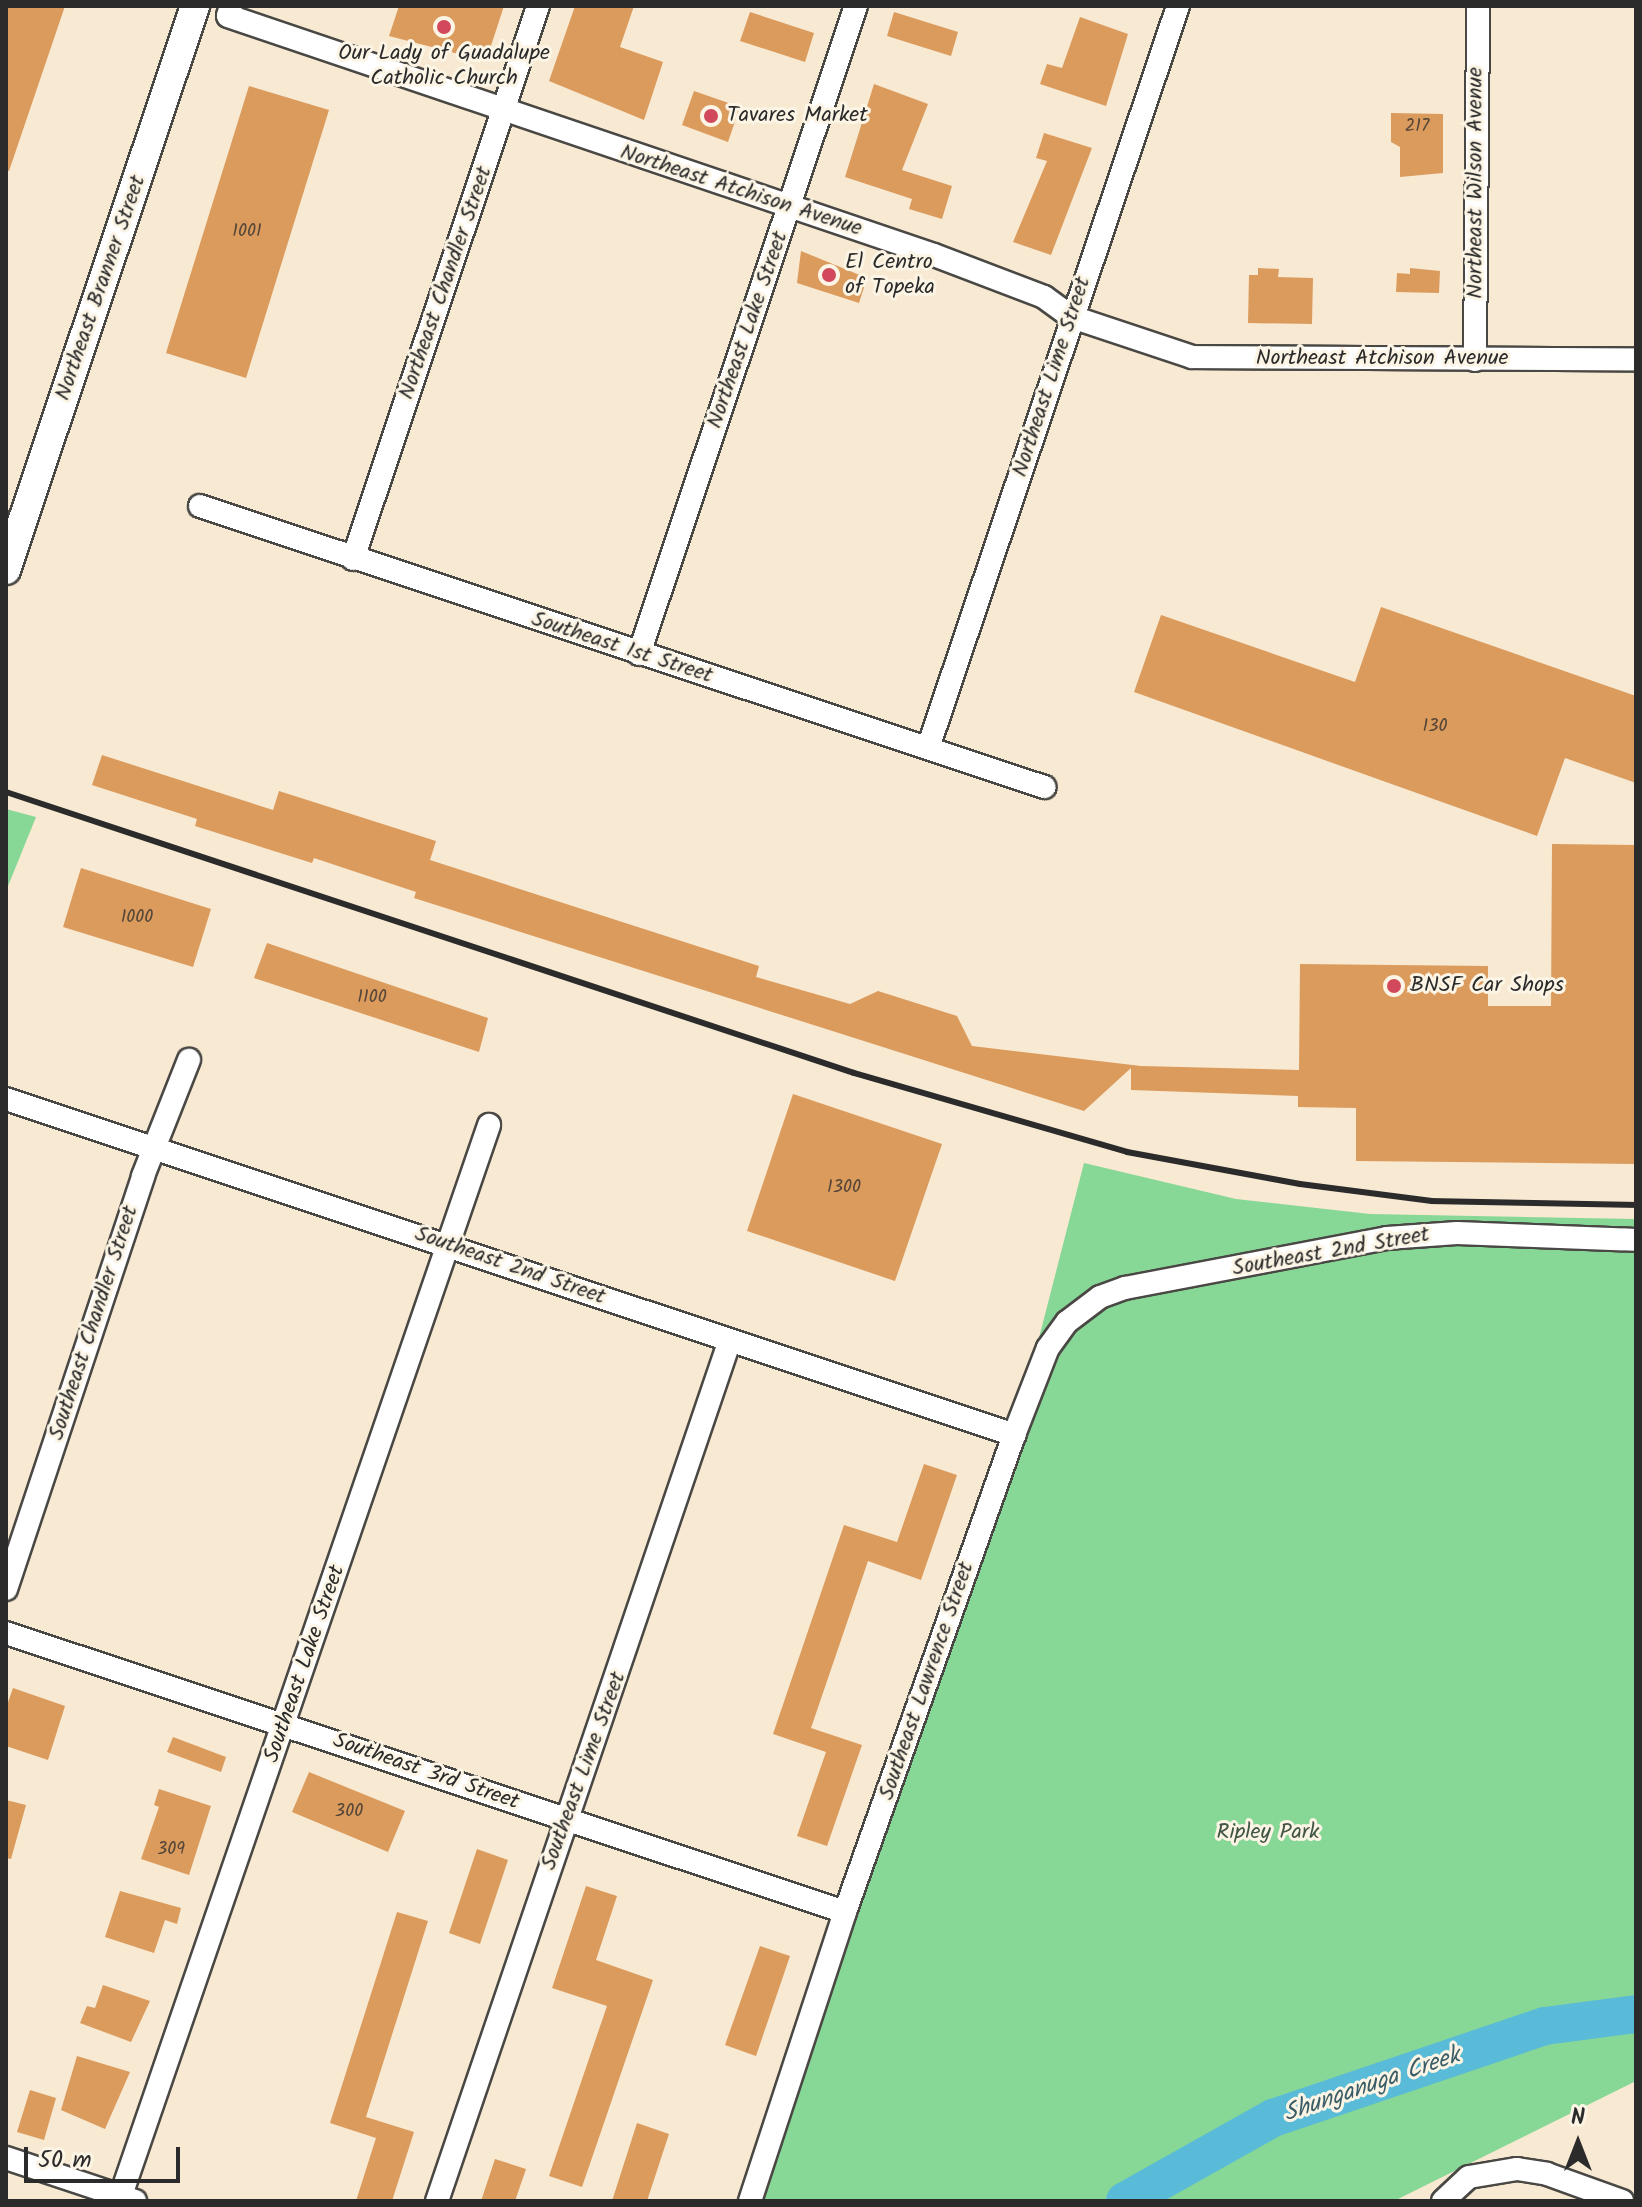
<!DOCTYPE html>
<html>
<head>
<meta charset="utf-8">
<style>
	body { margin:0 }
	#map { position:relative; width:1642px; height:2207px; overflow:hidden; background:#f8e9d2; font-family:Kalam,sans-serif }
	div>[style] { position:absolute }
	.green>* { inset:0; background:#87d796 }
	.river>* { height:38px; margin:-19px; padding:0 19px; transform-origin:19px; border-radius:19px; background:#59bbd7 }
	.building>* { inset:0; background:#db9b5d }
	.roads { filter:drop-shadow(2px 0 #4a4844) drop-shadow(-2px 0 #4a4844) drop-shadow(0 2px #4a4844) drop-shadow(0 -2px #4a4844) }
	.minor>* { height:22px; margin:-11px; padding:0 11px; transform-origin:11px; border-radius:11px; background:#fff }
	.major>* { height:28px; margin:-14px; padding:0 14px; transform-origin:14px; border-radius:14px; background:#fff }
	.rail>* { height:6px; margin:-3px; padding:0 3px; transform-origin:3px; border-radius:3px; background:#2b2b2b }
	.dots>* { width:22px; height:22px; translate:-50% -50%; box-sizing:border-box; border:4px solid #fcf5e5; border-radius:50% }
	span { translate:-50% -50%; white-space:nowrap; text-align:center; line-height:1.15; -webkit-text-stroke:6px #fcf5e5; paint-order:stroke }
	.number-label { font-size:18px; color:#574738 }
	.number-label span { -webkit-text-stroke-width:0 }
	.poi-label { font-size:22px; color:#2b2b2b }
	.left { translate:0 -50%; text-align:left }
	.street-label { font-size:22px; color:#2b2b2b }
	.park-label { font-size:22px; color:#425646 }
	.water-label { font-size:24px; color:#3b5d67; font-style:italic }
	.frame { position:absolute; inset:0; border:8px solid #2b2b2b; pointer-events:none }
	.north { position:absolute; left:1538px; top:2103px; width:80px; height:80px; -webkit-text-stroke:6px #fcf5e5; paint-order:stroke; rotate:0deg; font-size:22px; font-weight:700; line-height:32px; text-align:center; color:#2b2b2b }
	.north::after { content:''; display:block; margin:auto; width:28px; height:36px; background:#2b2b2b; clip-path:polygon(50% 0,100% 100%,50% 72%,0 100%) }
	.scale { position:absolute; left:24px; top:2147px; width:156px; height:36px; box-sizing:border-box; border:4px solid #2b2b2b; border-top:0; padding-left:10px; font-size:24px; line-height:28px; white-space:nowrap; color:#2b2b2b; -webkit-text-stroke:6px #fcf5e5; paint-order:stroke }
</style>
</head>
<body>
<div id="map">
	<div class="green">
		<i style="clip-path:polygon(6px 809px,36px 817px,6px 891px)"></i>
		<i style="clip-path:polygon(1084px 1163px,1236px 1199px,1370px 1214px,1636px 1219px,1636px 2081px,1394px 2201px,755px 2201px,1014px 1435px)"></i>
	</div>
	<div class="river">
		<i style="left:1125px;top:2201px;width:170px;rotate:-29.3deg"></i>
		<i style="left:1273px;top:2118px;width:287px;rotate:-18.7deg"></i>
		<i style="left:1545px;top:2026px;width:92px;rotate:-7.5deg"></i>
	</div>
	<div class="building">
		<i style="clip-path:polygon(6px 6px,65px 6px,9px 171px,6px 170px)"></i>
		<i style="clip-path:polygon(399px 6px,504px 6px,486px 61px,389px 36px)"></i>
		<i style="clip-path:polygon(575px 6px,634px 6px,620px 47px,663px 62px,644px 120px,549px 81px)"></i>
		<i style="clip-path:polygon(750px 12px,814px 33px,805px 62px,740px 41px)"></i>
		<i style="clip-path:polygon(894px 12px,958px 32px,951px 56px,887px 36px)"></i>
		<i style="clip-path:polygon(1080px 17px,1128px 34px,1106px 106px,1040px 84px,1047px 64px,1062px 68px)"></i>
		<i style="clip-path:polygon(874px 84px,928px 104px,902px 170px,952px 186px,942px 219px,909px 209px,912px 199px,845px 177px)"></i>
		<i style="clip-path:polygon(249px 86px,329px 110px,246px 378px,166px 353px)"></i>
		<i style="clip-path:polygon(694px 91px,740px 107px,728px 142px,682px 125px)"></i>
		<i style="clip-path:polygon(1391px 113px,1443px 114px,1443px 173px,1400px 177px,1400px 147px,1391px 142px)"></i>
		<i style="clip-path:polygon(1044px 133px,1092px 148px,1051px 255px,1013px 242px,1047px 161px,1036px 158px)"></i>
		<i style="clip-path:polygon(801px 251px,867px 278px,859px 303px,797px 283px)"></i>
		<i style="clip-path:polygon(1258px 268px,1279px 269px,1278px 277px,1313px 278px,1312px 324px,1248px 323px,1249px 275px,1258px 275px)"></i>
		<i style="clip-path:polygon(1410px 268px,1440px 271px,1439px 293px,1396px 292px,1397px 273px,1410px 274px)"></i>
		<i style="clip-path:polygon(1381px 607px,1636px 696px,1636px 783px,1565px 758px,1537px 836px,1134px 692px,1161px 615px,1355px 682px)"></i>
		<i style="clip-path:polygon(102px 755px,273px 810px,279px 791px,436px 841px,430px 860px,759px 966px,756px 977px,850px 1004px,878px 991px,957px 1016px,972px 1046px,1141px 1066px,1299px 1070px,1300px 964px,1488px 966px,1488px 1006px,1551px 1006px,1552px 844px,1636px 845px,1636px 1164px,1356px 1161px,1356px 1108px,1298px 1107px,1298px 1096px,1131px 1090px,1131px 1068px,1084px 1111px,414px 898px,416px 892px,314px 858px,312px 863px,195px 826px,197px 819px,92px 785px)"></i>
		<i style="clip-path:polygon(81px 868px,211px 909px,193px 967px,63px 927px)"></i>
		<i style="clip-path:polygon(267px 943px,488px 1018px,479px 1052px,254px 978px)"></i>
		<i style="clip-path:polygon(793px 1094px,942px 1144px,895px 1281px,747px 1231px)"></i>
		<i style="clip-path:polygon(924px 1464px,957px 1475px,921px 1580px,868px 1561px,811px 1728px,862px 1745px,827px 1846px,797px 1836px,826px 1752px,773px 1734px,844px 1525px,897px 1542px)"></i>
		<i style="clip-path:polygon(13px 1688px,65px 1706px,48px 1760px,6px 1746px,6px 1708px)"></i>
		<i style="clip-path:polygon(173px 1737px,226px 1757px,221px 1772px,167px 1752px)"></i>
		<i style="clip-path:polygon(309px 1772px,405px 1811px,388px 1852px,292px 1812px)"></i>
		<i style="clip-path:polygon(159px 1789px,211px 1806px,189px 1875px,141px 1859px,159px 1807px,154px 1805px)"></i>
		<i style="clip-path:polygon(6px 1800px,26px 1805px,11px 1859px,6px 1858px)"></i>
		<i style="clip-path:polygon(477px 1849px,508px 1860px,480px 1944px,449px 1933px)"></i>
		<i style="clip-path:polygon(586px 1886px,617px 1896px,596px 1960px,653px 1980px,582px 2187px,549px 2176px,607px 2006px,552px 1988px)"></i>
		<i style="clip-path:polygon(120px 1891px,181px 1908px,177px 1924px,165px 1920px,154px 1953px,105px 1937px)"></i>
		<i style="clip-path:polygon(397px 1912px,428px 1921px,366px 2117px,414px 2132px,392px 2201px,356px 2201px,376px 2138px,330px 2123px)"></i>
		<i style="clip-path:polygon(760px 1946px,790px 1956px,756px 2056px,725px 2045px)"></i>
		<i style="clip-path:polygon(103px 1985px,150px 2001px,131px 2042px,80px 2023px,87px 2006px,95px 2008px)"></i>
		<i style="clip-path:polygon(77px 2056px,130px 2072px,105px 2129px,61px 2110px)"></i>
		<i style="clip-path:polygon(30px 2090px,56px 2098px,44px 2140px,17px 2132px)"></i>
		<i style="clip-path:polygon(637px 2123px,669px 2134px,647px 2201px,612px 2201px)"></i>
		<i style="clip-path:polygon(495px 2159px,526px 2169px,515px 2201px,481px 2201px)"></i>
	</div>
	<div class="roads">
		<div class="minor">
			<i style="left:231px;top:6px;width:10px;rotate:107deg"></i>
			<i style="left:228px;top:16px;width:745px;rotate:18.7deg"></i>
			<i style="left:934px;top:255px;width:118px;rotate:20.9deg"></i>
			<i style="left:1044px;top:297px;width:34px;rotate:36deg"></i>
			<i style="left:1072px;top:317px;width:126px;rotate:18.4deg"></i>
			<i style="left:1192px;top:357px;width:444px;rotate:0.3deg"></i>
			<i style="left:1475px;top:360px;width:354px;rotate:-89.5deg"></i>
			<i style="left:200px;top:506px;width:890px;rotate:18.41deg"></i>
			<i style="left:353px;top:559px;width:583px;rotate:-71.5deg"></i>
			<i style="left:639px;top:654px;width:683px;rotate:-71.49deg"></i>
			<i style="left:928px;top:748px;width:783px;rotate:-71.38deg"></i>
			<i style="left:6px;top:1099px;width:1063px;rotate:18.43deg"></i>
			<i style="left:6px;top:1589px;width:435px;rotate:-71.6deg"></i>
			<i style="left:143px;top:1176px;width:125px;rotate:-68.4deg"></i>
			<i style="left:6px;top:1633px;width:884px;rotate:18.39deg"></i>
			<i style="left:6px;top:2158px;width:136px;rotate:18.4deg"></i>
			<i style="left:119px;top:2201px;width:1138px;rotate:-71.02deg"></i>
			<i style="left:437px;top:2201px;width:909px;rotate:-71.21deg"></i>
			<i style="left:750px;top:2201px;width:304px;rotate:-71.8deg"></i>
			<i style="left:845px;top:1912px;width:506px;rotate:-70.49deg"></i>
			<i style="left:1014px;top:1435px;width:93px;rotate:-68.7deg"></i>
			<i style="left:1048px;top:1348px;width:32px;rotate:-54deg"></i>
			<i style="left:1067px;top:1322px;width:41px;rotate:-37.1deg"></i>
			<i style="left:1100px;top:1297px;width:27px;rotate:-20deg"></i>
			<i style="left:1125px;top:1288px;width:267px;rotate:-10.8deg"></i>
			<i style="left:1387px;top:1238px;width:70px;rotate:-4.1deg"></i>
			<i style="left:1457px;top:1233px;width:179px;rotate:2.2deg"></i>
			<i style="left:1443px;top:2201px;width:35px;rotate:-43deg"></i>
			<i style="left:1469px;top:2177px;width:49px;rotate:-9.5deg"></i>
			<i style="left:1517px;top:2169px;width:30px;rotate:9deg"></i>
			<i style="left:1547px;top:2174px;width:80px;rotate:19.8deg"></i>
		</div>
		<div class="major">
			<i style="left:6px;top:570px;width:595px;rotate:-71.47deg"></i>
		</div>
	</div>
	<div class="rail">
		<i style="left:6px;top:792px;width:893px;rotate:18.33deg"></i>
		<i style="left:854px;top:1073px;width:284px;rotate:16.1deg"></i>
		<i style="left:1127px;top:1152px;width:176px;rotate:10.5deg"></i>
		<i style="left:1300px;top:1184px;width:133px;rotate:7.3deg"></i>
		<i style="left:1432px;top:1201px;width:204px;rotate:1.1deg"></i>
	</div>
	<div class="dots">
		<i style="left:444px;top:27px;background:#d1495b"></i>
		<i style="left:711px;top:116px;background:#d1495b"></i>
		<i style="left:829px;top:275px;background:#d1495b"></i>
		<i style="left:1394px;top:986px;background:#d1495b"></i>
	</div>
	<div class="number-label">
		<span style="left:1417px;top:127px">217</span>
		<span style="left:247px;top:232px">1001</span>
		<span style="left:1435px;top:727px">130</span>
		<span style="left:137px;top:918px">1000</span>
		<span style="left:372px;top:998px">1100</span>
		<span style="left:844px;top:1188px">1300</span>
		<span style="left:349px;top:1812px">300</span>
		<span style="left:171px;top:1850px">309</span>
	</div>
	<div class="poi-label">
		<span style="left:444px;top:66px">Our Lady of Guadalupe<br>Catholic Church</span>
		<span class="left" style="left:727px;top:116px">Tavares Market</span>
		<span class="left" style="left:845px;top:275px">El Centro<br>of Topeka</span>
		<span class="left" style="left:1410px;top:986px">BNSF Car Shops</span>
	</div>
	<div class="street-label">
		<span style="left:1476px;top:183px;rotate:-90deg">Northeast Wilson Avenue</span>
		<span style="left:741px;top:191px;rotate:18deg">Northeast Atchison Avenue</span>
		<span style="left:446px;top:283px;rotate:-71deg">Northeast Chandler Street</span>
		<span style="left:101px;top:288px;rotate:-71deg">Northeast Branner Street</span>
		<span style="left:748px;top:330px;rotate:-71deg">Northeast Lake Street</span>
		<span style="left:1382px;top:359px">Northeast Atchison Avenue</span>
		<span style="left:1052px;top:377px;rotate:-72deg">Northeast Lime Street</span>
		<span style="left:622px;top:648px;rotate:18deg">Southeast 1st Street</span>
		<span style="left:1331px;top:1252px;rotate:-10deg">Southeast 2nd Street</span>
		<span style="left:510px;top:1266px;rotate:19deg">Southeast 2nd Street</span>
		<span style="left:94px;top:1323px;rotate:-72deg">Southeast Chandler Street</span>
		<span style="left:305px;top:1664px;rotate:-71deg">Southeast Lake Street</span>
		<span style="left:927px;top:1681px;rotate:-71deg">Southeast Lawrence Street</span>
		<span style="left:584px;top:1771px;rotate:-70deg">Southeast Lime Street</span>
		<span style="left:426px;top:1772px;rotate:19deg">Southeast 3rd Street</span>
	</div>
	<div class="park-label">
		<span style="left:1268px;top:1833px">Ripley Park</span>
	</div>
	<div class="water-label">
		<span style="left:1372px;top:2085px;rotate:-19deg">Shunganuga Creek</span>
	</div>
	<div class="frame"></div>
	<div class="north">N</div>
	<div class="scale">50 m</div>
</div>
</body>
</html>
